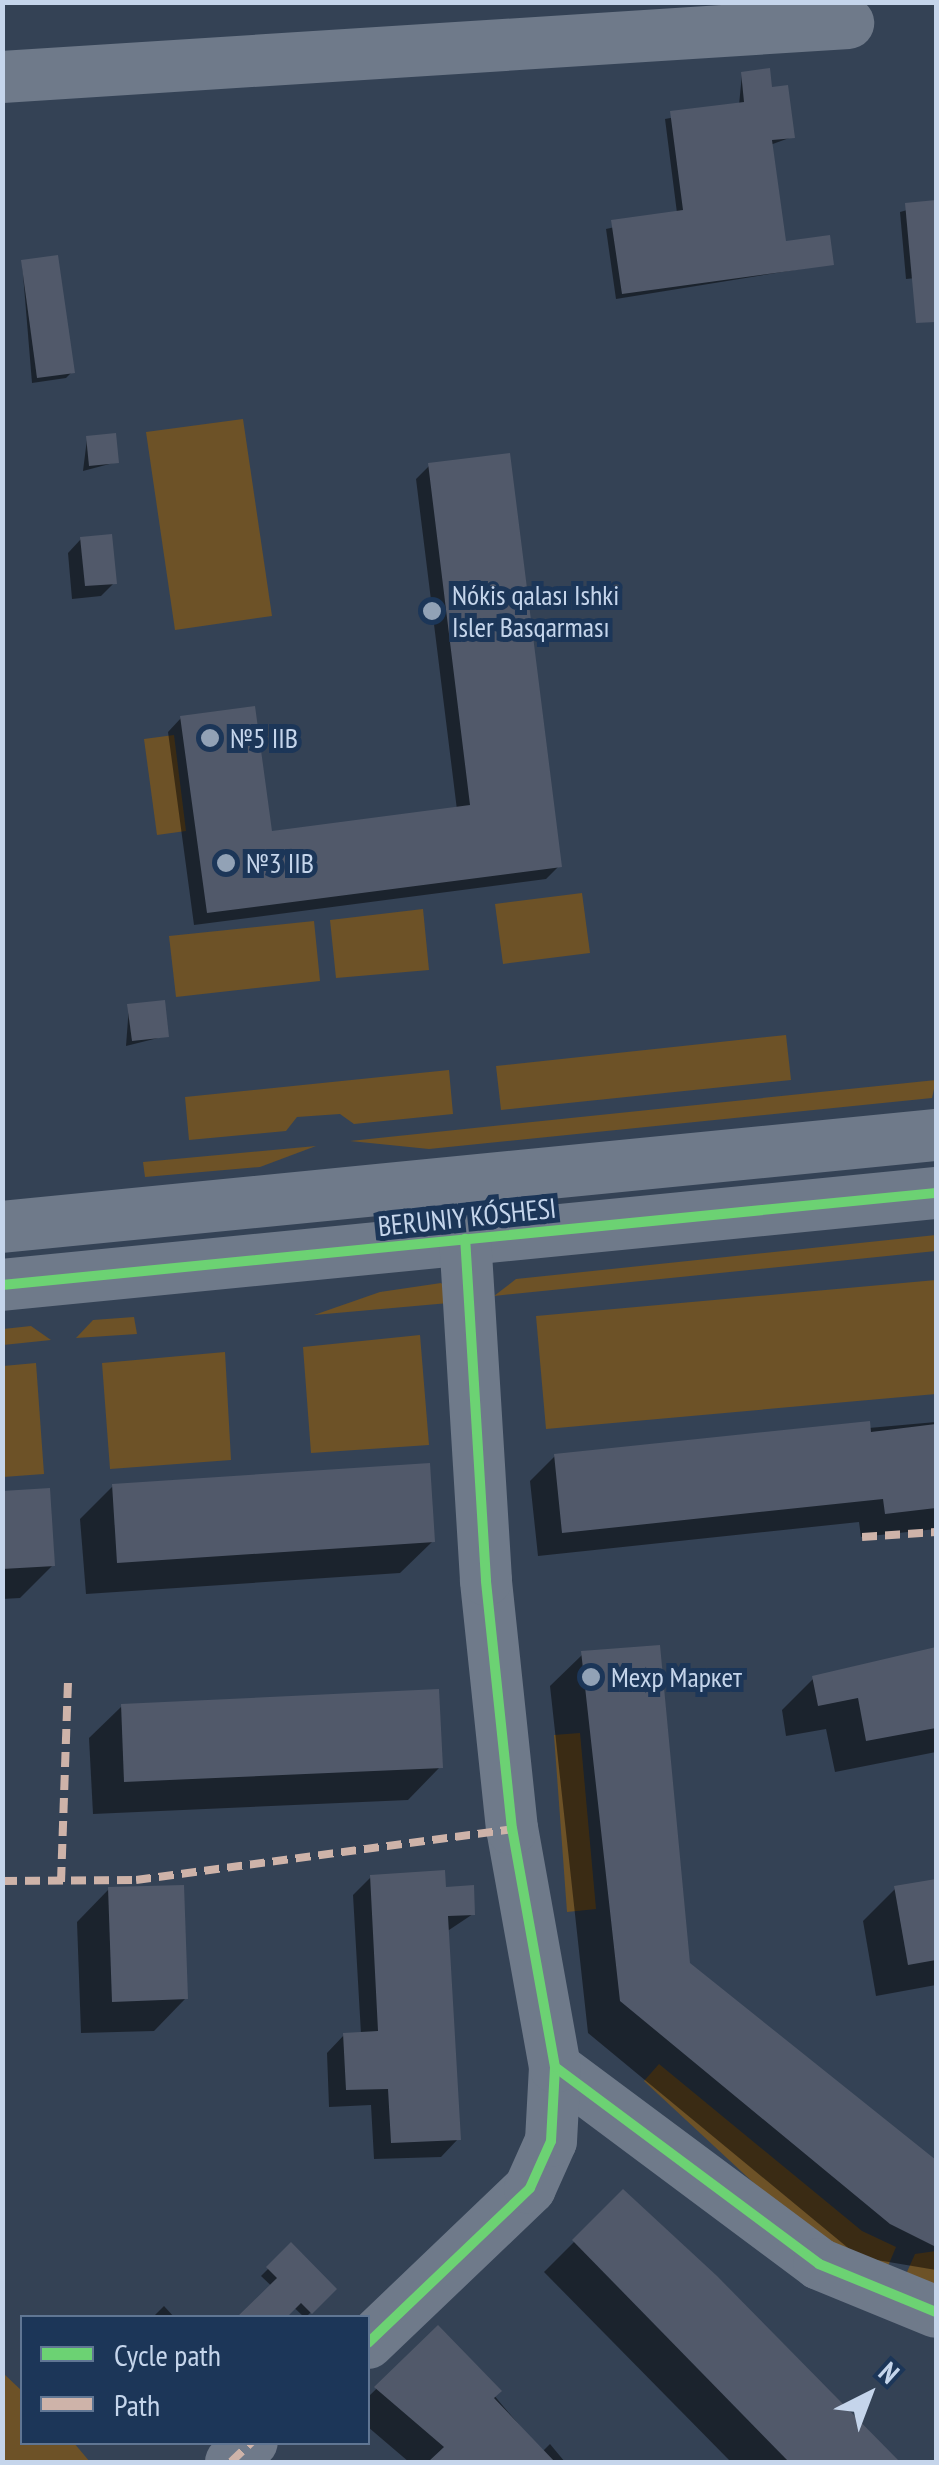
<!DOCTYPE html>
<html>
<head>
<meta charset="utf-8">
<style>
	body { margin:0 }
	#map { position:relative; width:939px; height:2465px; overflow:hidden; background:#344255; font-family:"PT Sans Narrow",sans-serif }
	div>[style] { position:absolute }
	.green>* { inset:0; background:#6d5227 }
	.shadow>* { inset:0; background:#0007 }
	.building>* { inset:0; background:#51596a }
	.minor>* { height:52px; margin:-26px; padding:0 26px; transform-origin:26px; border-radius:26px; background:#6f7a8a }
	.quiet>* { height:8px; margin-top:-4px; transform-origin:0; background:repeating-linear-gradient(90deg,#ceb3a9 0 15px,transparent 0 23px) }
	.cycleway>* { height:10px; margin:-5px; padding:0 5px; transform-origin:5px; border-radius:5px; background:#6cd273 }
	.dots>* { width:28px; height:28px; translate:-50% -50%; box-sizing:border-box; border:5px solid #1c3658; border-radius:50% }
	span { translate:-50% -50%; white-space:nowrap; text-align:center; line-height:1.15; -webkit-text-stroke:10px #1c3658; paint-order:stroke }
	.poi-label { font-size:28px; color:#c5d5eb }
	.left { translate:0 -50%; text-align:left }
	.street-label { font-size:28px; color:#c5d5eb }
	.frame { position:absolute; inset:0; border:5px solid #c5d5eb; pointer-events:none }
	.legend { position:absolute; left:20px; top:2315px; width:350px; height:130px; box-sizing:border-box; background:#1c3658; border:2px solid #607693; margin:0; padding:12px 18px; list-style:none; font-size:30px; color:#c5d5eb }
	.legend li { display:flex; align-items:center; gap:20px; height:50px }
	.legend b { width:50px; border:2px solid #607693 }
	.north { position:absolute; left:819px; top:2345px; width:100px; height:100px; -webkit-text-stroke:8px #1c3658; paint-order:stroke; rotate:42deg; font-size:28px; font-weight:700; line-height:40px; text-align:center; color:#c5d5eb }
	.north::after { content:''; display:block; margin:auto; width:35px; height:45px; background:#c5d5eb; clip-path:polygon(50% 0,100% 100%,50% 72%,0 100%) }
</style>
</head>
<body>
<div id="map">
	<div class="green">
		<i style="clip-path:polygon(243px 419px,272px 616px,175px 630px,146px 432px)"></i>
		<i style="clip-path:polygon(174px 735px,186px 831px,157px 835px,144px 739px)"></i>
		<i style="clip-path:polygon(582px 893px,590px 953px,503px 964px,495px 904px)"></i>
		<i style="clip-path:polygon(423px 909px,429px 970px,336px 978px,330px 920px)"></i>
		<i style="clip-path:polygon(314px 921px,320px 981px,176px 997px,169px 936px)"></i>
		<i style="clip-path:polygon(786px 1035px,791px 1080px,501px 1110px,496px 1066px)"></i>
		<i style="clip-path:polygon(449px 1070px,453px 1114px,354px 1124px,340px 1114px,297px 1117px,286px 1131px,189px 1140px,185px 1097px)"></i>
		<i style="clip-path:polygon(936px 1080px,932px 1098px,429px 1149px,350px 1141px)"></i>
		<i style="clip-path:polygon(316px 1146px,260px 1167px,145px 1177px,143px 1162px)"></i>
		<i style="clip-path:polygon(936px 1235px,936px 1251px,494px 1296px,516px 1279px)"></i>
		<i style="clip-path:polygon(936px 1280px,936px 1394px,546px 1429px,536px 1316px)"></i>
		<i style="clip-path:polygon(441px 1283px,460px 1302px,314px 1315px,380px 1292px)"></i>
		<i style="clip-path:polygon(134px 1317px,137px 1334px,76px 1338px,93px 1320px)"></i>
		<i style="clip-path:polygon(31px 1326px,51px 1340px,3px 1345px,3px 1329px)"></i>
		<i style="clip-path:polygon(420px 1335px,429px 1445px,311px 1453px,303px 1347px)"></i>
		<i style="clip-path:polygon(225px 1352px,231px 1460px,110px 1469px,102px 1363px)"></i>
		<i style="clip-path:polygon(36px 1363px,44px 1474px,3px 1477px,3px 1366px)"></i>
		<i style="clip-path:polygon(580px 1733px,596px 1909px,567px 1912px,554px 1735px)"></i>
		<i style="clip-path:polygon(659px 2064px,862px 2231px,896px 2247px,883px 2278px,828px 2252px,644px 2081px)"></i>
		<i style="clip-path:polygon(936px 2251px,936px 2290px,903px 2281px,915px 2254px)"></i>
		<i style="clip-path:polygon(3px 2373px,22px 2391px,22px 2442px,74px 2443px,90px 2462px,3px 2462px)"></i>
	</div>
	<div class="shadow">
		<i style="clip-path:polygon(742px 74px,770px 90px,792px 137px,770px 145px,783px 244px,831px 264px,616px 299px,606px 229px,677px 213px,665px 119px,739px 105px)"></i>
		<i style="clip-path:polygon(936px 202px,936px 276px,906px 279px,900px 212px)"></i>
		<i style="clip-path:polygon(22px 262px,72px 372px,66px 378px,32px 383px)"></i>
		<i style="clip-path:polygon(87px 439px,117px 462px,83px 471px)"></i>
		<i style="clip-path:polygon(429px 466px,559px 866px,546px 879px,194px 925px,168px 732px,181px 718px,270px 834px,457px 810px,416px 479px)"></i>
		<i style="clip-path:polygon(81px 539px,114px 583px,101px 596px,72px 599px,68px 553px)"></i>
		<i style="clip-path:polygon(129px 1006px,166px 1036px,126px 1046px)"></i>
		<i style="clip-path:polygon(936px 1422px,936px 1529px,861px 1537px,859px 1522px,538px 1556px,530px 1481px,555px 1456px)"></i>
		<i style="clip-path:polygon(113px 1486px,433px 1541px,400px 1573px,86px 1594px,80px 1519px)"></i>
		<i style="clip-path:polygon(2px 1493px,53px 1565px,20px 1598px,2px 1599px)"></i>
		<i style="clip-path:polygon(583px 1654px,688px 1964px,936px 2163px,936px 2270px,859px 2257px,588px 2033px,550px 1686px)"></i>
		<i style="clip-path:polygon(936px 1654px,936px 1752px,835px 1772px,826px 1729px,786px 1736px,782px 1710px,813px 1679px)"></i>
		<i style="clip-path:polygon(122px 1706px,440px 1767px,408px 1800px,93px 1814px,89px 1738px)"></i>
		<i style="clip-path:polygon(371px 1877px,444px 1890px,473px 1914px,446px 1932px,458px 2139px,441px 2157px,374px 2159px,371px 2105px,329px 2107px,327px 2053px,344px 2035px,361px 2034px,353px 1895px)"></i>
		<i style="clip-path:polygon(936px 1881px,936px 1985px,876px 1996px,863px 1921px,895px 1889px)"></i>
		<i style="clip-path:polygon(109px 1889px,186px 1998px,154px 2031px,81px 2033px,77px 1922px)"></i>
		<i style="clip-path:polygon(623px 2193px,889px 2462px,731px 2462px,544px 2272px)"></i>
		<i style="clip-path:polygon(291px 2246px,334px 2289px,305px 2318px,261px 2276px)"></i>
		<i style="clip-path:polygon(164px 2306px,175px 2318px,152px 2318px)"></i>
		<i style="clip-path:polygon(438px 2329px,542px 2452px,550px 2444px,565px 2462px,409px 2462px,368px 2427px,368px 2397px)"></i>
	</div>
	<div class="building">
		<i style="clip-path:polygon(770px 68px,772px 87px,788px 85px,795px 138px,772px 140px,786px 241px,830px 235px,834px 265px,622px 294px,611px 220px,683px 210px,670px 111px,744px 102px,741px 72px)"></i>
		<i style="clip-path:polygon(936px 200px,936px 322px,916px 323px,905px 203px)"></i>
		<i style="clip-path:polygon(58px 255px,75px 373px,37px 378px,21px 260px)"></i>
		<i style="clip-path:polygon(116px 433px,119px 463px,89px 466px,86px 436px)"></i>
		<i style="clip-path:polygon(510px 453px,562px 867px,207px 913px,180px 716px,255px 706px,272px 831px,470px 805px,428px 463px)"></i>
		<i style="clip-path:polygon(112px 534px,117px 584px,85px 586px,80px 537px)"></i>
		<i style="clip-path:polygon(165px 1000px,169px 1037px,132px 1041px,127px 1004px)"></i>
		<i style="clip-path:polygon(870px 1421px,871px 1432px,936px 1424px,936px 1508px,885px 1514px,883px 1499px,562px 1533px,554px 1454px)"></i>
		<i style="clip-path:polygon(430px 1463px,435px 1542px,117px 1563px,112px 1484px)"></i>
		<i style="clip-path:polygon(50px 1488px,55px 1566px,2px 1569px,2px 1491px)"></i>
		<i style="clip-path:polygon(660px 1645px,690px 1963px,936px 2160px,936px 2247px,890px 2224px,620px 2001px,581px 1651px)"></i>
		<i style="clip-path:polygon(936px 1647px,936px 1728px,866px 1741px,858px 1698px,818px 1706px,812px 1676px)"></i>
		<i style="clip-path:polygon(439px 1689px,443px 1768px,124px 1782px,121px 1704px)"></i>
		<i style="clip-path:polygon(445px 1870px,446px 1887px,474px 1885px,475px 1915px,448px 1916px,461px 2140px,391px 2143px,388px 2089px,346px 2090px,343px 2033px,378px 2031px,370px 1875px)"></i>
		<i style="clip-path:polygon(936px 1879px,936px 1960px,908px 1965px,894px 1886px)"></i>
		<i style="clip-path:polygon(184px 1885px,188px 1999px,112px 2002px,108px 1887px)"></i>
		<i style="clip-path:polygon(623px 2189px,717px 2276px,900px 2462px,789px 2462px,572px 2240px)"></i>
		<i style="clip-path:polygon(291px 2242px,337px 2289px,312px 2314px,301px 2303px,286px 2318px,236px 2318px,277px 2278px,266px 2267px)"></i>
		<i style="clip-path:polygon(438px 2325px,502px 2391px,494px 2398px,555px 2462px,428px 2462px,444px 2447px,374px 2387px)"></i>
	</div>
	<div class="minor">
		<i style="left:2px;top:77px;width:848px;rotate:-3.65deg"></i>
		<i style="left:2px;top:1227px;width:939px;rotate:-5.63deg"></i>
		<i style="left:2px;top:1285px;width:939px;rotate:-5.63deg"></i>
		<i style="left:555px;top:2067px;width:329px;rotate:36.7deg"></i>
		<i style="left:819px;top:2264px;width:126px;rotate:22.3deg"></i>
		<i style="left:368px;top:2343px;width:224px;rotate:-43.7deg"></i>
		<i style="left:530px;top:2188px;width:51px;rotate:-65.9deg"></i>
		<i style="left:551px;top:2141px;width:74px;rotate:-86.9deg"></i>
		<i style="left:555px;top:2067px;width:242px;rotate:-100.2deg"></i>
		<i style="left:512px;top:1829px;width:250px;rotate:-96deg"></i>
		<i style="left:486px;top:1580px;width:342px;rotate:-93.5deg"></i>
		<i style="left:231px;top:2462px;width:29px;rotate:-44deg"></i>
	</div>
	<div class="quiet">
		<i style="left:862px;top:1537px;width:74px;rotate:-3.9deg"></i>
		<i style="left:2px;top:1881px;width:134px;rotate:-0.4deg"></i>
		<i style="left:136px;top:1880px;width:379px;rotate:-7.7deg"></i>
		<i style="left:61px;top:1882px;width:200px;rotate:-88deg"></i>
		<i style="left:231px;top:2462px;width:29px;rotate:-44deg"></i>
	</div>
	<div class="cycleway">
		<i style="left:2px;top:1285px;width:939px;rotate:-5.63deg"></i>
		<i style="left:555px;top:2067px;width:329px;rotate:36.7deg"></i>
		<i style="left:819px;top:2264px;width:126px;rotate:22.3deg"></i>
		<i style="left:368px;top:2343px;width:224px;rotate:-43.7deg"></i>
		<i style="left:530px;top:2188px;width:51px;rotate:-65.9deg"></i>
		<i style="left:551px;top:2141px;width:74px;rotate:-86.9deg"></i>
		<i style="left:555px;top:2067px;width:242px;rotate:-100.2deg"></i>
		<i style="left:512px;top:1829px;width:250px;rotate:-96deg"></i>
		<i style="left:486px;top:1580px;width:342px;rotate:-93.5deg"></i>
	</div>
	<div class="dots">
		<i style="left:432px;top:611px;background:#92a2b6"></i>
		<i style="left:210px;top:738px;background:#92a2b6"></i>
		<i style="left:226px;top:863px;background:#92a2b6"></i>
		<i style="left:591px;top:1677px;background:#92a2b6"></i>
	</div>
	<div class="poi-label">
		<span class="left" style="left:452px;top:611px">Nókis qalası Ishki<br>Isler Basqarması</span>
		<span class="left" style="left:230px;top:738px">№5 IIB</span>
		<span class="left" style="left:246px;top:863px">№3 IIB</span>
		<span class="left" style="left:611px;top:1677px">Мехр Маркет</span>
	</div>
	<div class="street-label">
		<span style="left:467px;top:1217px;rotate:-6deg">BERUNIY KÓSHESI</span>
	</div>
	<div class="frame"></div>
	<ul class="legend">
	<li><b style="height:12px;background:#6cd273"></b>Cycle path</li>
	<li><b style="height:12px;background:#ceb3a9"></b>Path</li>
	</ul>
	<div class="north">N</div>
</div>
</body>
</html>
